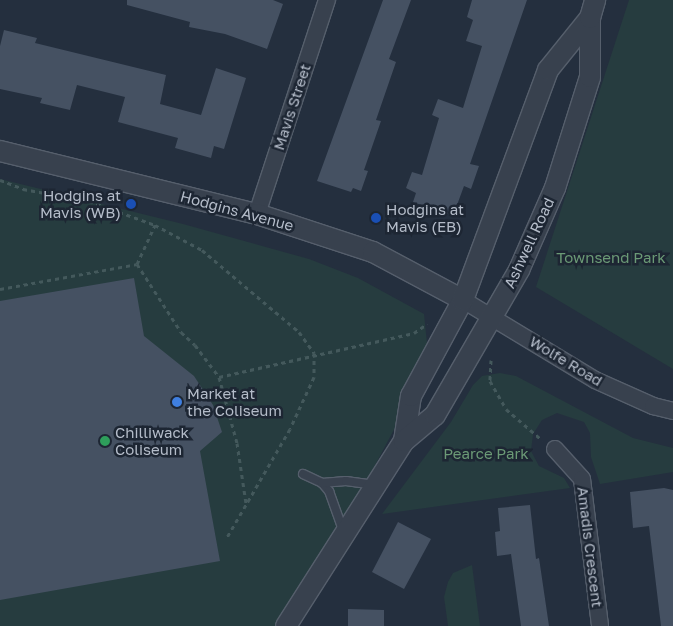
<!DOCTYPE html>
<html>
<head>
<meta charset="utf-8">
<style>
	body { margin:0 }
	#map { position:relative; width:673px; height:626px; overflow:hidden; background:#242f3e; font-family:"Golos Text",sans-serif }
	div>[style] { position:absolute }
	.green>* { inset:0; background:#263c3f }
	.building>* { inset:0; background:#455162 }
	.path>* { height:3px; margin-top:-1.5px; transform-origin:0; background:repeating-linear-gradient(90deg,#44595c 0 4px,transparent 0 8px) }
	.roads { filter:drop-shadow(1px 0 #565f6c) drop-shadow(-1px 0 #565f6c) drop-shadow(0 1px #565f6c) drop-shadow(0 -1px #565f6c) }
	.service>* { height:8px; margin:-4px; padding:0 4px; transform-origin:4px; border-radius:4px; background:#38414e }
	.minor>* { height:16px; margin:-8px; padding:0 8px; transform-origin:8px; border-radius:8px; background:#38414e }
	.tertiary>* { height:20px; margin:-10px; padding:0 10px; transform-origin:10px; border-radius:10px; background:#38414e }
	.dots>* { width:14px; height:14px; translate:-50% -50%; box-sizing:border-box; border:2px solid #1d2633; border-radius:50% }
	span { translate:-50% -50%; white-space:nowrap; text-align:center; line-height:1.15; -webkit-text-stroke:5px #1d2633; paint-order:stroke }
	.street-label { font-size:15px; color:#b4bcc9 }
	.poi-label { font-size:15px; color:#b4bcc9 }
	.right { translate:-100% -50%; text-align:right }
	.left { translate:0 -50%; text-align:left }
	.park-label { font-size:15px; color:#6b9a76 }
</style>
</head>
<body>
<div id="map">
	<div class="green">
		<i style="clip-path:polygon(629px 0,673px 0,673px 369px,536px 287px)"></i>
		<i style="clip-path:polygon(0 179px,183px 224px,309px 259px,358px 278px,424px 314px,428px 353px,398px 422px,339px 533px,280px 626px,0 626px)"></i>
		<i style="clip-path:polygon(500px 373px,516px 376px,633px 438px,673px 448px,673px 472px,600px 484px,591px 457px,590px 433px,584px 422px,557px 413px,542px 420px,533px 434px,531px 451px,539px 466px,564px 478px,570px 488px,382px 514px,451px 422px,473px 385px,482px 376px)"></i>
		<i style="clip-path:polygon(472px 565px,480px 626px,448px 626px,444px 597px,448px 582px,453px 573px)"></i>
	</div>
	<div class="building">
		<i style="clip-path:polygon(127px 0,273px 0,283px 4px,267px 49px,225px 34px,189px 27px,190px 22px,127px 5px)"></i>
		<i style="clip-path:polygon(383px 0,411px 0,389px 59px,396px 62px,376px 120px,381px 121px,364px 170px,368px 171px,361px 191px,353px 188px,351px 192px,317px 181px)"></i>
		<i style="clip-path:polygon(472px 0,527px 0,470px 164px,479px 166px,471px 189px,464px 186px,453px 216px,413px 202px,416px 193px,406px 188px,412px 172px,422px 175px,439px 118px,432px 115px,438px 99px,463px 108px,482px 46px,466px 41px,473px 20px,467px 17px)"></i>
		<i style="clip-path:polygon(4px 30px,37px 38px,35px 43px,166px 75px,160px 104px,201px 115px,216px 68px,246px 78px,224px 149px,214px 146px,211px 158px,175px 148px,178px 138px,118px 122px,125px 97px,77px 85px,70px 110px,40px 103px,42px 98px,0 89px,0 46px)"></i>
		<i style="clip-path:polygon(134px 278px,144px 336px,194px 376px,213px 405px,222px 432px,200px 451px,220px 561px,0 600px,0 301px)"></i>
		<i style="clip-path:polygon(664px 488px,673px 490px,673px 626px,661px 626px,649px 526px,633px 528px,630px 492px)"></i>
		<i style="clip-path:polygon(530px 505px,536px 559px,539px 558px,549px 626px,521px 626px,511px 554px,497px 556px,495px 532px,500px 531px,498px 508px)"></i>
		<i style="clip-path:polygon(398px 522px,431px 539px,404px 589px,372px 572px)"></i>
		<i style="clip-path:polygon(348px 609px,384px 610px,384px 626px,348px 626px)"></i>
	</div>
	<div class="path">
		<i style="left:0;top:180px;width:25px;rotate:21deg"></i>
		<i style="left:23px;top:189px;width:67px;rotate:10.3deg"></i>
		<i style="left:89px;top:201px;width:70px;rotate:20deg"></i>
		<i style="left:155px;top:225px;width:53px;rotate:28deg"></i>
		<i style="left:202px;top:250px;width:127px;rotate:40.2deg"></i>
		<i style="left:299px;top:332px;width:26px;rotate:54deg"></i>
		<i style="left:314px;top:353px;width:24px;rotate:90deg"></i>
		<i style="left:314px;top:377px;width:57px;rotate:114.8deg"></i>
		<i style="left:290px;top:429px;width:127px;rotate:120.2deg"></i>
		<i style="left:137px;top:264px;width:81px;rotate:57.1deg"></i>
		<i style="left:181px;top:332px;width:19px;rotate:43deg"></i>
		<i style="left:195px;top:345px;width:40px;rotate:53deg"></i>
		<i style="left:219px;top:377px;width:68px;rotate:74.7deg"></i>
		<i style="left:237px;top:443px;width:61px;rotate:81.5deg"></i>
		<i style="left:0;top:289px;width:139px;rotate:-10.3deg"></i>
		<i style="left:137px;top:264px;width:43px;rotate:-65.2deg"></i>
		<i style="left:491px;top:360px;width:21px;rotate:93deg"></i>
		<i style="left:490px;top:381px;width:32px;rotate:60deg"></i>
		<i style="left:506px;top:409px;width:48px;rotate:40.7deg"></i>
		<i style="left:219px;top:377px;width:200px;rotate:-12.7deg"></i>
		<i style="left:414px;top:333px;width:16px;rotate:-35deg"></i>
	</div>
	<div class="roads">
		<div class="service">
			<i style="left:303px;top:474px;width:21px;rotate:25deg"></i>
			<i style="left:322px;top:483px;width:11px;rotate:49deg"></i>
			<i style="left:329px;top:491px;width:41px;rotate:70.3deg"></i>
			<i style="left:322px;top:483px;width:24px;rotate:-5deg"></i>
			<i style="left:346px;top:481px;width:29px;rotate:8deg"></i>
		</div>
		<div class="minor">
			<i style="left:257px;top:214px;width:225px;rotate:-71.9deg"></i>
			<i style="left:463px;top:300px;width:154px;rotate:31.2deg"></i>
			<i style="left:595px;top:380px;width:64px;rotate:24.1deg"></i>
			<i style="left:653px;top:406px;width:21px;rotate:14deg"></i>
			<i style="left:555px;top:449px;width:40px;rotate:48deg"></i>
			<i style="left:582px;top:479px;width:148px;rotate:83deg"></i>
		</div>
		<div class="tertiary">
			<i style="left:0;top:151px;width:265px;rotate:13.8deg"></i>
			<i style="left:257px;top:214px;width:122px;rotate:18.1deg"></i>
			<i style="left:373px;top:252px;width:102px;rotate:28.1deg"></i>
			<i style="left:404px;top:441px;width:46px;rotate:-81.2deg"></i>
			<i style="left:411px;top:396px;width:109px;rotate:-61.6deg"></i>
			<i style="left:463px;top:300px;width:245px;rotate:-69.7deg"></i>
			<i style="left:548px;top:70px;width:67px;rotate:-51.1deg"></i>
			<i style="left:286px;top:626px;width:219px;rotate:-57.5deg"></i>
			<i style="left:404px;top:441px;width:40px;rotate:-40deg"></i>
			<i style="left:435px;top:415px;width:168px;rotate:-59.9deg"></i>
			<i style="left:519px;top:270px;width:90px;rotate:-66.3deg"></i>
			<i style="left:555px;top:188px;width:116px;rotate:-72.5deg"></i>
			<i style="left:590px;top:77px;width:59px;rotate:-90deg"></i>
			<i style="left:590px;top:18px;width:19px;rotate:-74deg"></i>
		</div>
	</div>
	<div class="dots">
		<i style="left:131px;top:204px;background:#1a4fb4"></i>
		<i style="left:376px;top:218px;background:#1a4fb4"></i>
		<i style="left:177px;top:402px;background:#3f7fe0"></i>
		<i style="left:105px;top:441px;background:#2e9e5b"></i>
	</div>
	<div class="street-label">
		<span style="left:292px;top:107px;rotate:-72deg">Mavis Street</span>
		<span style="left:237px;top:211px;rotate:15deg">Hodgins Avenue</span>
		<span style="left:529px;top:243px;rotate:-65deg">Ashwell Road</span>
		<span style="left:566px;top:361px;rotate:31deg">Wolfe Road</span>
		<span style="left:590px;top:547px;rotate:83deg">Amadis Crescent</span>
	</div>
	<div class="poi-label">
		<span class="right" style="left:121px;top:204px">Hodgins at<br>Mavis (WB)</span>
		<span class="left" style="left:386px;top:218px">Hodgins at<br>Mavis (EB)</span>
		<span class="left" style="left:187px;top:402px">Market at<br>the Coliseum</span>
		<span class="left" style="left:115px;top:441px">Chilliwack<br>Coliseum</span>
	</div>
	<div class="park-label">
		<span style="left:611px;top:258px">Townsend Park</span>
		<span style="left:486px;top:454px">Pearce Park</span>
	</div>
</div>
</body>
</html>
